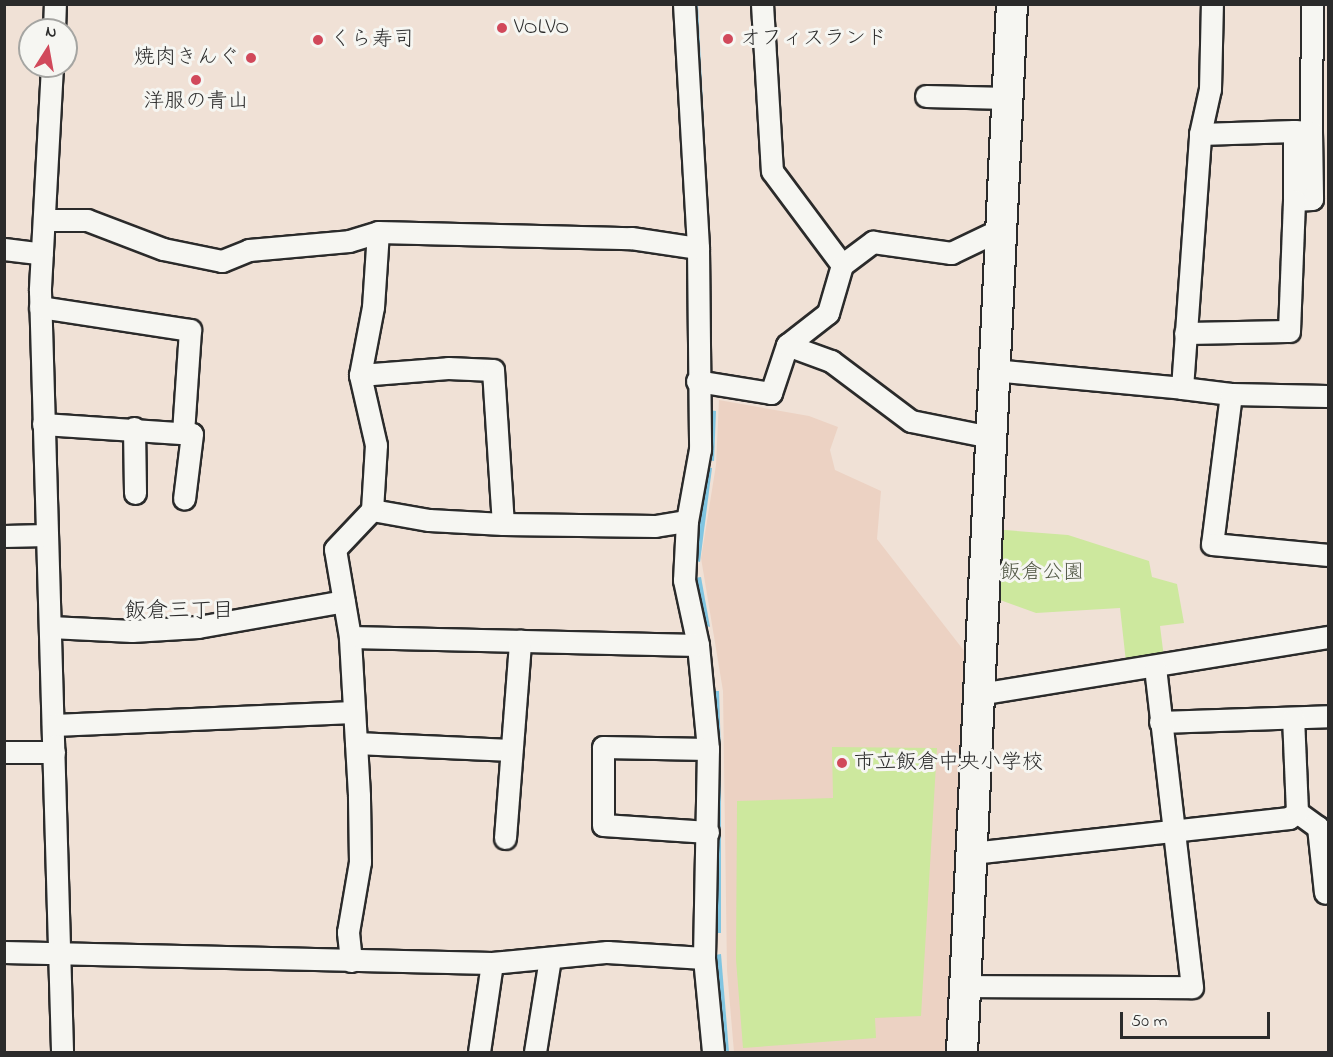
<!DOCTYPE html>
<html>
<head>
<meta charset="utf-8">
<style>
	body { margin:0 }
	#map { position:relative; width:1333px; height:1057px; overflow:hidden; background:#f0e1d6; font-family:"Indie Flower","Klee One",sans-serif }
	div>[style] { position:absolute }
	.built>* { inset:0; background:#ecd2c3 }
	.green>* { inset:0; background:#cde89e }
	.water>* { inset:0; background:#80c5e1 }
	.roads { filter:drop-shadow(2px 0 #2b2b2b) drop-shadow(-2px 0 #2b2b2b) drop-shadow(0 2px #2b2b2b) drop-shadow(0 -2px #2b2b2b) }
	.street>* { height:21px; margin:-10.5px; padding:0 10.5px; transform-origin:10.5px; border-radius:10.5px; background:#f6f6f2 }
	.secondary>* { height:30px; margin:-15px; padding:0 15px; transform-origin:15px; border-radius:15px; background:#f6f6f2 }
	.dots>* { width:16px; height:16px; translate:-50% -50%; box-sizing:border-box; border:3px solid #f6f6f2; border-radius:50% }
	span { translate:-50% -50%; white-space:nowrap; text-align:center; line-height:1.15; -webkit-text-stroke:6px #f6f6f2; paint-order:stroke }
	.poi-label { font-size:21px; color:#2b2b2b }
	.left { translate:0 -50%; text-align:left }
	.right { translate:-100% -50%; text-align:right }
	.park-label { font-size:21px; color:#545a48 }
	.neighbourhood-label { font-size:22px; color:#2b2b2b }
	.frame { position:absolute; inset:0; border:6px solid #2b2b2b; pointer-events:none }
	.north { position:absolute; left:18px; top:18px; width:60px; height:60px; box-sizing:border-box; background:#f6f6f2; border:2px solid #a5a5a2; border-radius:50%; rotate:11deg; font-size:16px; font-weight:700; line-height:24px; text-align:center; color:#2b2b2b }
	.north::after { content:''; display:block; margin:auto; width:21px; height:27px; background:#d1495b; clip-path:polygon(50% 0,100% 100%,50% 72%,0 100%) }
	.scale { position:absolute; left:1120px; top:1012px; width:150px; height:27px; box-sizing:border-box; border:3px solid #2b2b2b; border-top:0; padding-left:8px; font-size:18px; line-height:21px; white-space:nowrap; color:#2b2b2b; -webkit-text-stroke:4px #f6f6f2; paint-order:stroke }
</style>
</head>
<body>
<div id="map">
	<div class="built">
		<i style="clip-path:polygon(719px 400px,809px 416px,838px 427px,830px 450px,835px 470px,881px 491px,877px 539px,965px 652px,948px 1052px,734px 1052px,727px 970px,723px 691px,701px 558px,716px 465px)"></i>
	</div>
	<div class="green">
		<i style="clip-path:polygon(992px 529px,1068px 535px,1149px 561px,1152px 577px,1177px 584px,1184px 623px,1160px 626px,1164px 658px,1126px 662px,1120px 608px,1036px 613px,989px 596px)"></i>
		<i style="clip-path:polygon(832px 747px,937px 748px,921px 1016px,875px 1018px,876px 1038px,743px 1048px,736px 960px,737px 801px,833px 798px)"></i>
	</div>
	<div class="water">
		<i style="clip-path:polygon(690px 5px,698px 5px,711px 261px,705px 260px)"></i>
		<i style="clip-path:polygon(708px 410px,716px 411px,714px 461px,706px 460px)"></i>
		<i style="clip-path:polygon(705px 467px,712px 468px,700px 562px,693px 560px)"></i>
		<i style="clip-path:polygon(701px 577px,710px 627px,701px 624px,694px 578px)"></i>
		<i style="clip-path:polygon(712px 691px,719px 691px,721px 754px,715px 754px)"></i>
		<i style="clip-path:polygon(715px 770px,721px 770px,721px 933px,715px 933px)"></i>
		<i style="clip-path:polygon(721px 954px,729px 1052px,722px 1052px,715px 955px)"></i>
	</div>
	<div class="roads">
		<div class="street">
			<i style="left:684px;top:4px;width:244px;rotate:86.7deg"></i>
			<i style="left:698px;top:248px;width:201px;rotate:89.4deg"></i>
			<i style="left:700px;top:449px;width:73px;rotate:100.2deg"></i>
			<i style="left:687px;top:521px;width:59px;rotate:92.9deg"></i>
			<i style="left:684px;top:580px;width:66px;rotate:77.8deg"></i>
			<i style="left:698px;top:645px;width:104px;rotate:84.5deg"></i>
			<i style="left:708px;top:749px;width:209px;rotate:91.1deg"></i>
			<i style="left:704px;top:958px;width:94px;rotate:84.5deg"></i>
			<i style="left:762px;top:4px;width:167px;rotate:86.6deg"></i>
			<i style="left:772px;top:171px;width:117px;rotate:53.3deg"></i>
			<i style="left:54px;top:30px;width:26px;rotate:-88deg"></i>
			<i style="left:52px;top:66px;width:225px;rotate:93.1deg"></i>
			<i style="left:40px;top:291px;width:761px;rotate:88.34deg"></i>
			<i style="left:926px;top:96px;width:81px;rotate:1.4deg"></i>
			<i style="left:1311px;top:132px;width:128px;rotate:-89.6deg"></i>
			<i style="left:1200px;top:134px;width:94px;rotate:-1.8deg"></i>
			<i style="left:1294px;top:131px;width:17px;rotate:3deg"></i>
			<i style="left:1311px;top:132px;width:67px;rotate:89.1deg"></i>
			<i style="left:1312px;top:199px;width:18px;rotate:177deg"></i>
			<i style="left:1294px;top:200px;width:69px;rotate:-90deg"></i>
			<i style="left:44px;top:220px;width:43px"></i>
			<i style="left:87px;top:220px;width:81px;rotate:20.9deg"></i>
			<i style="left:163px;top:249px;width:60px;rotate:11.5deg"></i>
			<i style="left:222px;top:261px;width:29px;rotate:-22deg"></i>
			<i style="left:249px;top:250px;width:100px;rotate:-5.1deg"></i>
			<i style="left:349px;top:241px;width:30px;rotate:-17deg"></i>
			<i style="left:4px;top:249px;width:38px;rotate:7deg"></i>
			<i style="left:40px;top:307px;width:152px;rotate:8.7deg"></i>
			<i style="left:190px;top:330px;width:103px;rotate:93.9deg"></i>
			<i style="left:1185px;top:333px;width:104px;rotate:-1.1deg"></i>
			<i style="left:1289px;top:331px;width:131px;rotate:-87.8deg"></i>
			<i style="left:787px;top:345px;width:47px;rotate:20deg"></i>
			<i style="left:831px;top:361px;width:100px;rotate:36.9deg"></i>
			<i style="left:911px;top:421px;width:81px;rotate:11.4deg"></i>
			<i style="left:993px;top:370px;width:190px;rotate:5.4deg"></i>
			<i style="left:1182px;top:388px;width:255px;rotate:-85.9deg"></i>
			<i style="left:1200px;top:134px;width:46px;rotate:-77.5deg"></i>
			<i style="left:1210px;top:89px;width:85px;rotate:-88.7deg"></i>
			<i style="left:360px;top:375px;width:88px;rotate:-4.5deg"></i>
			<i style="left:448px;top:368px;width:45px;rotate:2.5deg"></i>
			<i style="left:493px;top:370px;width:154px;rotate:86.3deg"></i>
			<i style="left:697px;top:381px;width:75px;rotate:9.2deg"></i>
			<i style="left:771px;top:393px;width:51px;rotate:-71.6deg"></i>
			<i style="left:787px;top:345px;width:52px;rotate:-38deg"></i>
			<i style="left:828px;top:313px;width:50px;rotate:-73.7deg"></i>
			<i style="left:842px;top:265px;width:39px;rotate:-37deg"></i>
			<i style="left:873px;top:242px;width:79px;rotate:8deg"></i>
			<i style="left:951px;top:253px;width:55px;rotate:-25.6deg"></i>
			<i style="left:1182px;top:388px;width:49px;rotate:7deg"></i>
			<i style="left:1231px;top:394px;width:151px;rotate:97.2deg"></i>
			<i style="left:1212px;top:544px;width:117px;rotate:5.4deg"></i>
			<i style="left:1231px;top:394px;width:97px;rotate:1.2deg"></i>
			<i style="left:43px;top:424px;width:149px;rotate:3.8deg"></i>
			<i style="left:192px;top:434px;width:65px;rotate:97deg"></i>
			<i style="left:134px;top:428px;width:65px;rotate:89.1deg"></i>
			<i style="left:372px;top:510px;width:58px;rotate:10deg"></i>
			<i style="left:429px;top:520px;width:74px;rotate:3.1deg"></i>
			<i style="left:503px;top:524px;width:152px;rotate:0.8deg"></i>
			<i style="left:655px;top:526px;width:32px;rotate:-9deg"></i>
			<i style="left:4px;top:536px;width:43px;rotate:-1.3deg"></i>
			<i style="left:50px;top:627px;width:82px;rotate:2.8deg"></i>
			<i style="left:132px;top:631px;width:66px;rotate:-3.5deg"></i>
			<i style="left:198px;top:627px;width:148px;rotate:-10.1deg"></i>
			<i style="left:350px;top:637px;width:348px;rotate:1.3deg"></i>
			<i style="left:979px;top:694px;width:354px;rotate:-9.3deg"></i>
			<i style="left:1160px;top:722px;width:168px;rotate:-2deg"></i>
			<i style="left:53px;top:725px;width:301px;rotate:-2.5deg"></i>
			<i style="left:356px;top:743px;width:155px;rotate:2.6deg"></i>
			<i style="left:4px;top:752px;width:50px"></i>
			<i style="left:1297px;top:812px;width:26px;rotate:36deg"></i>
			<i style="left:1318px;top:827px;width:66px;rotate:83.9deg"></i>
			<i style="left:708px;top:832px;width:105px;rotate:-176.2deg"></i>
			<i style="left:603px;top:825px;width:78px;rotate:-90deg"></i>
			<i style="left:603px;top:747px;width:105px;rotate:1.1deg"></i>
			<i style="left:505px;top:838px;width:198px;rotate:-85.6deg"></i>
			<i style="left:972px;top:853px;width:319px;rotate:-6.3deg"></i>
			<i style="left:1289px;top:818px;width:10px;rotate:-37deg"></i>
			<i style="left:1297px;top:812px;width:94px;rotate:-92.4deg"></i>
			<i style="left:4px;top:952px;width:488px;rotate:1.3deg"></i>
			<i style="left:492px;top:963px;width:116px;rotate:-5.5deg"></i>
			<i style="left:607px;top:952px;width:97px;rotate:3.5deg"></i>
			<i style="left:351px;top:961px;width:29px;rotate:-96deg"></i>
			<i style="left:348px;top:932px;width:71px;rotate:-80.3deg"></i>
			<i style="left:360px;top:862px;width:67px;rotate:-90.9deg"></i>
			<i style="left:359px;top:795px;width:158px;rotate:-93.3deg"></i>
			<i style="left:350px;top:637px;width:89px;rotate:-99.7deg"></i>
			<i style="left:335px;top:549px;width:54px;rotate:-46.5deg"></i>
			<i style="left:372px;top:510px;width:65px;rotate:-86.5deg"></i>
			<i style="left:376px;top:445px;width:72px;rotate:-102.9deg"></i>
			<i style="left:360px;top:375px;width:69px;rotate:-79.2deg"></i>
			<i style="left:373px;top:307px;width:75px;rotate:-86.2deg"></i>
			<i style="left:378px;top:232px;width:253px;rotate:1.4deg"></i>
			<i style="left:631px;top:238px;width:68px;rotate:8.5deg"></i>
			<i style="left:965px;top:986px;width:227px;rotate:0.3deg"></i>
			<i style="left:1192px;top:987px;width:322px;rotate:-96.6deg"></i>
			<i style="left:479px;top:1052px;width:90px;rotate:-81.7deg"></i>
			<i style="left:535px;top:1052px;width:95px;rotate:-80.9deg"></i>
		</div>
		<div class="secondary">
			<i style="left:962px;top:1052px;width:1049px;rotate:-87.27deg"></i>
		</div>
	</div>
	<div class="dots">
		<i style="left:502px;top:28px;background:#d1495b"></i>
		<i style="left:728px;top:39px;background:#d1495b"></i>
		<i style="left:318px;top:40px;background:#d1495b"></i>
		<i style="left:251px;top:58px;background:#d1495b"></i>
		<i style="left:196px;top:80px;background:#d1495b"></i>
		<i style="left:842px;top:763px;background:#d1495b"></i>
	</div>
	<div class="poi-label">
		<span class="left" style="left:514px;top:28px">VOLVO</span>
		<span class="left" style="left:740px;top:39px">オフィスランド</span>
		<span class="left" style="left:330px;top:40px">くら寿司</span>
		<span class="right" style="left:239px;top:58px">焼肉きんぐ</span>
		<span style="left:196px;top:102px">洋服の青山</span>
		<span class="left" style="left:854px;top:763px">市立飯倉中央小学校</span>
	</div>
	<div class="park-label">
		<span style="left:1042px;top:573px">飯倉公園</span>
	</div>
	<div class="neighbourhood-label">
		<span style="left:179px;top:613px">飯倉三丁目</span>
	</div>
	<div class="frame"></div>
	<div class="north">N</div>
	<div class="scale">50 m</div>
</div>
</body>
</html>
